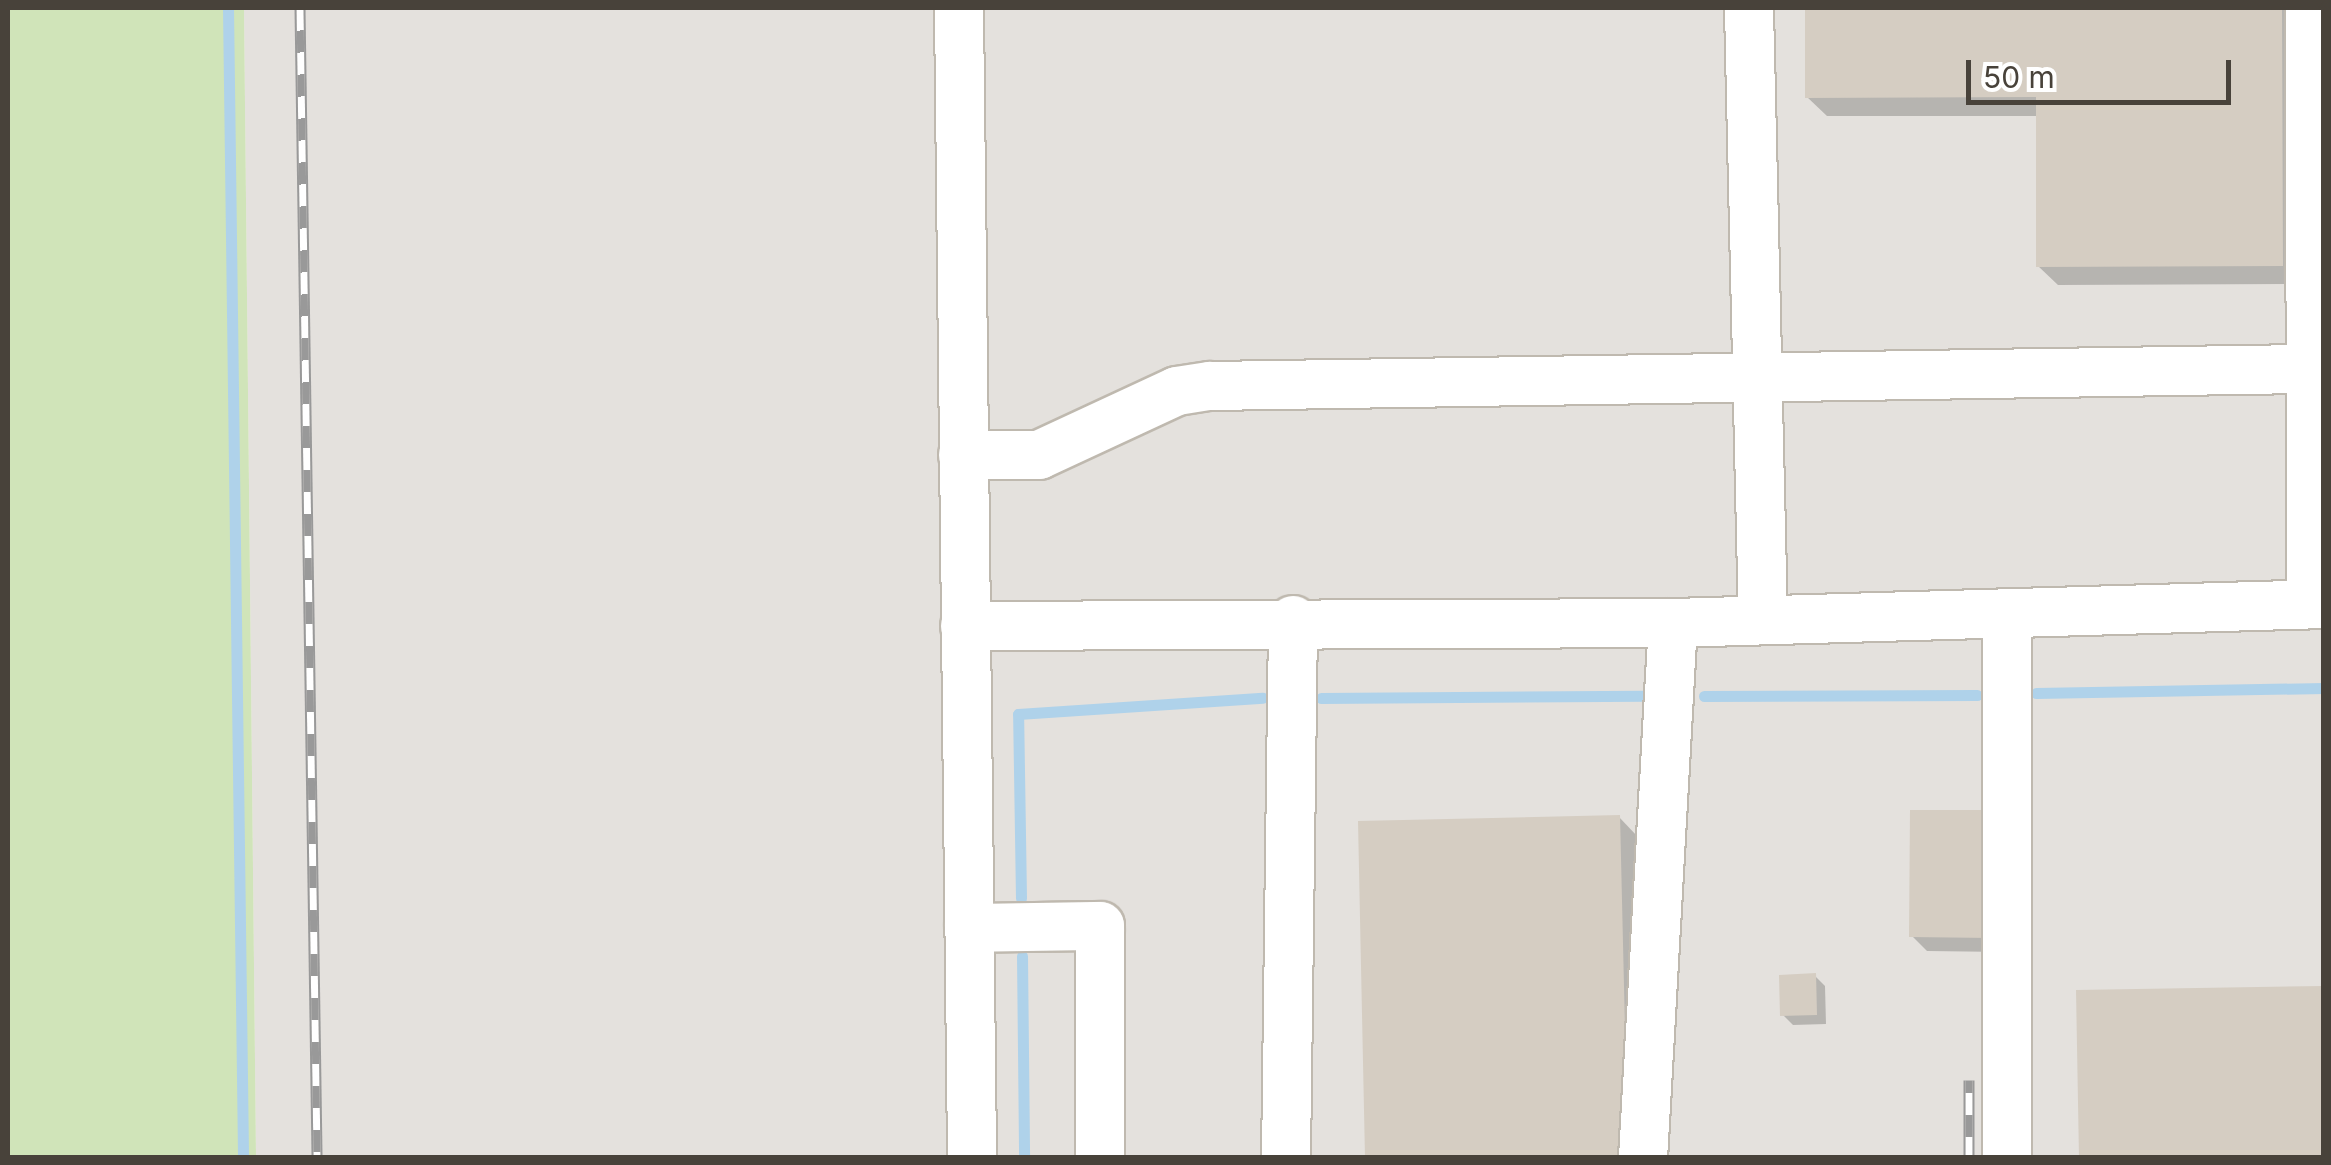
<!DOCTYPE html>
<html>
<head>
<meta charset="utf-8">
<style>
	body { margin:0 }
	#map { position:relative; width:2331px; height:1165px; overflow:hidden; background:#f4f1eb; font-family:Inter,sans-serif }
	div>[style] { position:absolute }
	.industrial>* { inset:0; background:#e4e1dd }
	.green>* { inset:0; background:#d0e4b9 }
	.shadow>* { inset:0; background:#0003 }
	.stream>* { height:11px; margin:-5.5px; padding:0 5.5px; transform-origin:5.5px; border-radius:5.5px; background:#afd2ea }
	.building>* { inset:0; background:#d5cdc2 }
	.roads { filter:drop-shadow(2px 0 #bfb9af) drop-shadow(-2px 0 #bfb9af) drop-shadow(0 2px #bfb9af) drop-shadow(0 -2px #bfb9af) }
	.minor>* { height:48px; margin:-24px; padding:0 24px; transform-origin:24px; border-radius:24px; background:#fff }
	.rail>* { height:11px; margin-top:-5.5px; transform-origin:0; background:repeating-linear-gradient(90deg,#fff 0 22px,#999 0 44px); box-sizing:border-box; border-block:2px solid #999 }
	span { translate:-50% -50%; white-space:nowrap; text-align:center; line-height:1.15; -webkit-text-stroke:9px #fff; paint-order:stroke }
	.frame { position:absolute; inset:0; border:10px solid #48423a; pointer-events:none }
	.scale { position:absolute; left:1966px; top:60px; width:265px; height:45px; box-sizing:border-box; border:5px solid #48423a; border-top:0; padding-left:12px; font-size:30px; line-height:35px; white-space:nowrap; color:#48423a; -webkit-text-stroke:8px #fff; paint-order:stroke }
</style>
</head>
<body>
<div id="map">
	<div class="industrial">
		<i style="clip-path:polygon(244px 8px,2323px 8px,2323px 1157px,256px 1157px)"></i>
	</div>
	<div class="green">
		<i style="clip-path:polygon(8px 8px,244px 8px,256px 1157px,8px 1157px)"></i>
	</div>
	<div class="shadow">
		<i style="clip-path:polygon(1807px 8px,2301px 8px,2301px 284px,2058px 285px,2038px 266px,2038px 116px,1827px 116px,1807px 97px)"></i>
		<i style="clip-path:polygon(1912px 813px,2005px 952px,1927px 951px,1912px 936px)"></i>
		<i style="clip-path:polygon(1619px 817px,1638px 837px,1646px 1158px,1368px 1158px)"></i>
		<i style="clip-path:polygon(1815px 976px,1825px 986px,1826px 1024px,1793px 1025px,1783px 1015px)"></i>
	</div>
	<div class="stream">
		<i style="left:228px;top:8px;width:1150px;rotate:89.25deg"></i>
		<i style="left:2036px;top:693px;width:288px;rotate:-1deg"></i>
		<i style="left:1704px;top:696px;width:273px;rotate:-0.2deg"></i>
		<i style="left:1321px;top:698px;width:324px;rotate:-0.4deg"></i>
		<i style="left:1021px;top:898px;width:184px;rotate:-90.9deg"></i>
		<i style="left:1018px;top:714px;width:245px;rotate:-3.8deg"></i>
		<i style="left:1022px;top:956px;width:202px;rotate:89.4deg"></i>
	</div>
	<div class="building">
		<i style="clip-path:polygon(1805px 8px,2282px 8px,2283px 266px,2036px 267px,2036px 97px,1805px 98px)"></i>
		<i style="clip-path:polygon(1910px 810px,1991px 810px,1991px 938px,1909px 937px)"></i>
		<i style="clip-path:polygon(1620px 815px,1628px 1158px,1365px 1158px,1358px 821px)"></i>
		<i style="clip-path:polygon(1816px 973px,1817px 1015px,1780px 1016px,1779px 975px)"></i>
		<i style="clip-path:polygon(2324px 986px,2324px 1158px,2079px 1158px,2076px 990px)"></i>
	</div>
	<div class="roads">
		<div class="minor">
			<i style="left:959px;top:8px;width:1150px;rotate:89.35deg"></i>
			<i style="left:1749px;top:8px;width:612px;rotate:88.69deg"></i>
			<i style="left:2310px;top:8px;width:596px;rotate:89.9deg"></i>
			<i style="left:963px;top:455px;width:76px"></i>
			<i style="left:1039px;top:455px;width:152px;rotate:-24.9deg"></i>
			<i style="left:1177px;top:391px;width:33px;rotate:-9deg"></i>
			<i style="left:1210px;top:386px;width:1099px;rotate:-0.89deg"></i>
			<i style="left:2007px;top:613px;width:545px;rotate:90deg"></i>
			<i style="left:965px;top:626px;width:708px;rotate:-0.24deg"></i>
			<i style="left:1673px;top:623px;width:651px;rotate:-1.67deg"></i>
			<i style="left:969px;top:928px;width:131px;rotate:-0.9deg"></i>
			<i style="left:1100px;top:926px;width:232px;rotate:90deg"></i>
			<i style="left:1286px;top:1158px;width:538px;rotate:-89.25deg"></i>
			<i style="left:1643px;top:1158px;width:536px;rotate:-86.79deg"></i>
		</div>
	</div>
	<div class="rail">
		<i style="left:300px;top:8px;width:1150px;rotate:89.15deg"></i>
		<i style="left:1969px;top:1158px;width:78px;rotate:-90deg"></i>
	</div>
	<div class="frame"></div>
	<div class="scale">50 m</div>
</div>
</body>
</html>
